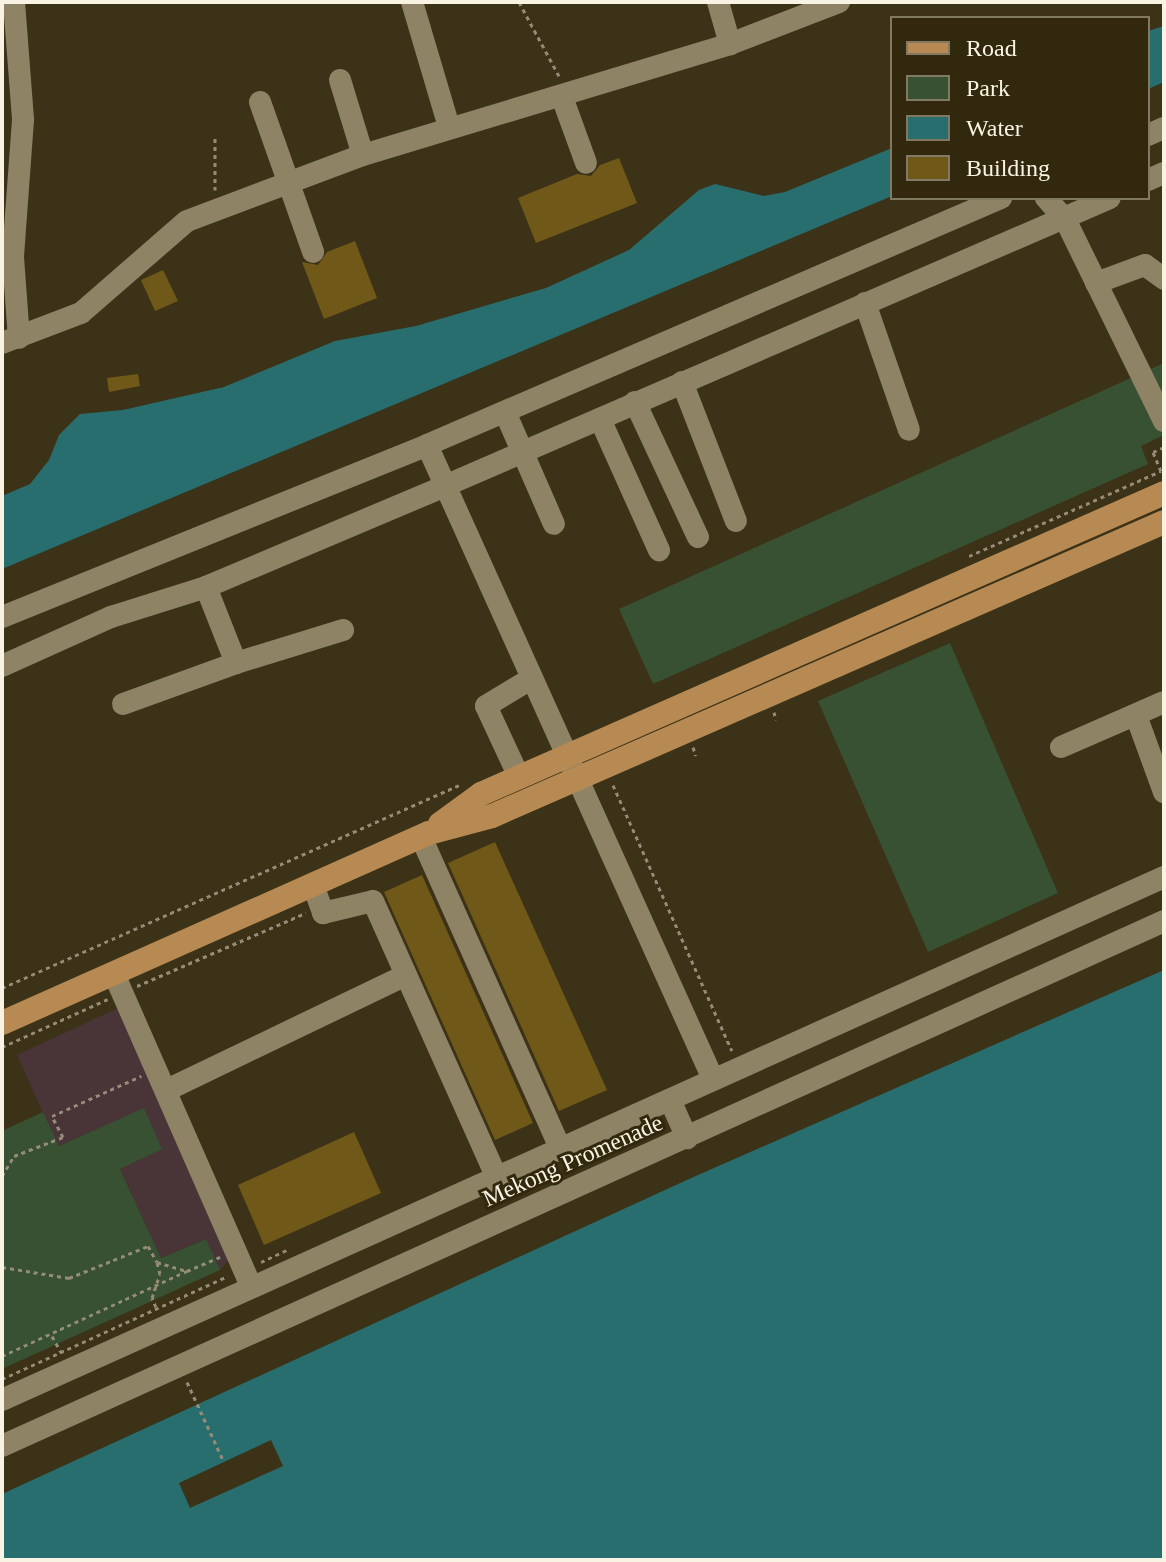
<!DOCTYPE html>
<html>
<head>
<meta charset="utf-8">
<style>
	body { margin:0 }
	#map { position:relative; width:1166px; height:1562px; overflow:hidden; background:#3c3217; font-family:"Times New Roman",serif }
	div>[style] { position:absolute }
	.commercial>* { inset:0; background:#493438 }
	.green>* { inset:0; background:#375132 }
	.water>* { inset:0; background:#286e6f }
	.pier>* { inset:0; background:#3c3217 }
	.building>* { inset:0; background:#705918 }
	.path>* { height:3px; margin-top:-1.5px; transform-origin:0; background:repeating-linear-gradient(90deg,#948c76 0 4px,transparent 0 8px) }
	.minor>* { height:22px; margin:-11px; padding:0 11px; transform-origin:11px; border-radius:11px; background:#8f8366 }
	.major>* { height:24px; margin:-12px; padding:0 12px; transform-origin:12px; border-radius:12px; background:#b78a53 }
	span { translate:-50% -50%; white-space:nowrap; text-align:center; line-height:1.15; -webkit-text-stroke:6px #32280d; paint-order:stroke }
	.street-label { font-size:24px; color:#f9f3e3 }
	.frame { position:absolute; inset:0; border:4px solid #f9f3e3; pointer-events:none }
	.legend { position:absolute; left:890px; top:16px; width:260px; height:184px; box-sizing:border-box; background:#32280d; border:2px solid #827963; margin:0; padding:10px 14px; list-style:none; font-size:24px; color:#f9f3e3 }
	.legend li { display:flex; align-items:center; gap:16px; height:40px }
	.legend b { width:40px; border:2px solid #827963 }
</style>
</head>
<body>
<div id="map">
	<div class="commercial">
		<i style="clip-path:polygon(118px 1008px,231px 1257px,220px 1270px,205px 1239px,161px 1258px,120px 1168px,144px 1109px,58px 1146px,17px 1055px)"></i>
	</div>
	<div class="green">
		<i style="clip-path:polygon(1164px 363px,1164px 435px,1141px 446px,1148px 464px,653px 684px,619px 609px)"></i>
		<i style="clip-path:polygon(950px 643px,1058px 893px,928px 952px,818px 701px)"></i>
		<i style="clip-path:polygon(144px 1108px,162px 1149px,120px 1169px,161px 1258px,206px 1239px,220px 1270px,2px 1369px,2px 1131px,43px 1112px,59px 1146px)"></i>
	</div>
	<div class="water">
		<i style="clip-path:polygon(1164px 26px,1164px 82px,1148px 89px,1148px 31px)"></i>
		<i style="clip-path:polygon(892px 148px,892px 196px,2px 569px,2px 496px,30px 484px,49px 460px,59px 435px,80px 414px,123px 410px,224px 387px,335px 341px,416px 326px,546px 288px,629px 250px,699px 190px,715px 184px,764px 196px,785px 192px)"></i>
		<i style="clip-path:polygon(1164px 970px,1164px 1560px,2px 1560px,2px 1494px,689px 1179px)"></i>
	</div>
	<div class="pier">
		<i style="clip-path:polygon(271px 1440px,283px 1466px,190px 1508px,179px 1483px)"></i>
	</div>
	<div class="building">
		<i style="clip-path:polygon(619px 158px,637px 203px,536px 243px,518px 198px,577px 174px,591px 176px,600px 165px)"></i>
		<i style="clip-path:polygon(355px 241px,377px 298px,324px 319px,302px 262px,318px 265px,327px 252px)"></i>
		<i style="clip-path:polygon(163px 270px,178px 301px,155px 311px,141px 280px)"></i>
		<i style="clip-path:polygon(138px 374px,140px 386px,109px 392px,107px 378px)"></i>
		<i style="clip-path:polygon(495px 842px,607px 1090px,559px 1111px,448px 863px)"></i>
		<i style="clip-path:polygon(422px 875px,533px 1123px,495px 1140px,384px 892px)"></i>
		<i style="clip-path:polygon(354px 1132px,381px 1193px,264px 1245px,238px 1185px)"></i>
	</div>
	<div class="path">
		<i style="left:519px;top:2px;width:84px;rotate:61.6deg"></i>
		<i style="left:215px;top:190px;width:52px;rotate:-90deg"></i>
		<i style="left:969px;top:556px;width:210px;rotate:-23.9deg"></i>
		<i style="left:1161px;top:471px;width:21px;rotate:-113deg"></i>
		<i style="left:1153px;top:452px;width:12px;rotate:-24deg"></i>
		<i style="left:774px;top:712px;width:8px;rotate:76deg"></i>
		<i style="left:693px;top:747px;width:9px;rotate:72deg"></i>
		<i style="left:613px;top:785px;width:291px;rotate:65.9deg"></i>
		<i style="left:137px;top:986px;width:184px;rotate:-23.4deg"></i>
		<i style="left:2px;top:988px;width:500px;rotate:-23.95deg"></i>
		<i style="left:2px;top:1047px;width:116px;rotate:-24.4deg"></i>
		<i style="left:2px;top:1176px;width:23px;rotate:-59deg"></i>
		<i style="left:14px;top:1156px;width:53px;rotate:-21.2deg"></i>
		<i style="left:63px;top:1137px;width:24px;rotate:-118deg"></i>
		<i style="left:52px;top:1116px;width:98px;rotate:-24.2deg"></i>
		<i style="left:261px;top:1262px;width:29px;rotate:-25deg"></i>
		<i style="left:2px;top:1267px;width:68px;rotate:9.3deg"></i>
		<i style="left:69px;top:1278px;width:85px;rotate:-22.1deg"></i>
		<i style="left:148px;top:1246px;width:18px;rotate:61deg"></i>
		<i style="left:157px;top:1262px;width:31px;rotate:17deg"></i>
		<i style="left:187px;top:1271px;width:36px;rotate:-23deg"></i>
		<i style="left:156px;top:1307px;width:10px;rotate:-114deg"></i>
		<i style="left:152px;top:1298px;width:25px;rotate:-72deg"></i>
		<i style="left:160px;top:1274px;width:12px;rotate:-104deg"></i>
		<i style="left:52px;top:1336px;width:18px;rotate:61deg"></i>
		<i style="left:2px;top:1356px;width:204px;rotate:-24.7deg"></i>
		<i style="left:2px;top:1379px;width:248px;rotate:-24.5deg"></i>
		<i style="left:187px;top:1382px;width:88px;rotate:65.2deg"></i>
	</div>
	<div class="minor">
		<i style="left:14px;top:2px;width:118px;rotate:85.6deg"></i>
		<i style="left:23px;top:120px;width:137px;rotate:94.2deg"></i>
		<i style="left:13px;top:257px;width:81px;rotate:85.8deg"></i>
		<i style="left:412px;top:2px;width:130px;rotate:73.5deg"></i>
		<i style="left:718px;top:2px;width:44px;rotate:74.1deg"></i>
		<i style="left:340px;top:80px;width:78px;rotate:73deg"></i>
		<i style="left:562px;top:97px;width:70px;rotate:70deg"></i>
		<i style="left:260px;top:102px;width:159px;rotate:70.5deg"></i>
		<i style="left:1148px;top:135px;width:17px;rotate:-24deg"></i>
		<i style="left:1148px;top:180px;width:17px;rotate:-24deg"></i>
		<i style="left:1046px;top:198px;width:28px;rotate:48deg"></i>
		<i style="left:1065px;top:219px;width:225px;rotate:63.9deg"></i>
		<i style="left:1096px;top:283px;width:52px;rotate:-20.2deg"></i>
		<i style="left:1145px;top:265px;width:24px;rotate:36deg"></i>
		<i style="left:865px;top:303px;width:134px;rotate:70.9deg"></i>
		<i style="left:2px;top:343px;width:85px;rotate:-20.8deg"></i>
		<i style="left:81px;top:313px;width:140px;rotate:-41deg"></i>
		<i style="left:187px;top:221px;width:188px;rotate:-20.6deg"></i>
		<i style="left:363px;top:155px;width:383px;rotate:-16.8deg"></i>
		<i style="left:730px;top:44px;width:117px;rotate:-21.1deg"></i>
		<i style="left:682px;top:382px;width:149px;rotate:68.8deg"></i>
		<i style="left:635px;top:402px;width:149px;rotate:65deg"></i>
		<i style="left:505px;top:412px;width:122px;rotate:66.4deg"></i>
		<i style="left:600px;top:419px;width:144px;rotate:65.8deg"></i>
		<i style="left:427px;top:445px;width:696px;rotate:65.72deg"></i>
		<i style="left:206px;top:587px;width:82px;rotate:68.5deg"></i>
		<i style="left:236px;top:663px;width:112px;rotate:-17.1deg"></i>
		<i style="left:2px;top:617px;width:458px;rotate:-22deg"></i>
		<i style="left:427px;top:445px;width:625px;rotate:-23.28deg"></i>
		<i style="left:2px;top:666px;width:120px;rotate:-24.2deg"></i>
		<i style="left:111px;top:617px;width:100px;rotate:-17.5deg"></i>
		<i style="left:206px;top:587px;width:262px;rotate:-22.9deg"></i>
		<i style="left:447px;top:485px;width:722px;rotate:-23.41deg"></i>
		<i style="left:123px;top:704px;width:120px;rotate:-19.9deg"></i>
		<i style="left:1137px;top:718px;width:79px;rotate:70deg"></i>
		<i style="left:1061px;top:747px;width:112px;rotate:-23.6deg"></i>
		<i style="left:519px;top:777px;width:78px;rotate:-114.9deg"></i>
		<i style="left:486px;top:706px;width:50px;rotate:-31.2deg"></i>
		<i style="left:421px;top:837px;width:341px;rotate:65.9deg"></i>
		<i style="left:313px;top:885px;width:30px;rotate:70deg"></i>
		<i style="left:323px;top:913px;width:51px;rotate:-13.5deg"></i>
		<i style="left:373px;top:901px;width:303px;rotate:65.9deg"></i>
		<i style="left:114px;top:974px;width:341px;rotate:66.3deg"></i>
		<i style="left:167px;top:1090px;width:265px;rotate:-25.7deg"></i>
		<i style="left:670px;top:1100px;width:42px;rotate:65.9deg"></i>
		<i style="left:2px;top:1400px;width:1274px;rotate:-24.23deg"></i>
		<i style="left:2px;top:1446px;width:1275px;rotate:-24.31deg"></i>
	</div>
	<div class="major">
		<i style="left:440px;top:824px;width:51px;rotate:-36.2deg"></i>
		<i style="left:481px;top:794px;width:746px;rotate:-23.78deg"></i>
		<i style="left:2px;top:1023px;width:467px;rotate:-24deg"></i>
		<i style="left:429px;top:833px;width:65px;rotate:-15.1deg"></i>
		<i style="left:492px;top:816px;width:733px;rotate:-23.63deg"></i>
	</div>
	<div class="street-label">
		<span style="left:573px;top:1161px;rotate:-24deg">Mekong Promenade</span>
	</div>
	<div class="frame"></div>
	<ul class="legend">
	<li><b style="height:10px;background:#b78a53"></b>Road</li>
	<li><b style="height:22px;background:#375132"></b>Park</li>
	<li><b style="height:22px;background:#286e6f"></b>Water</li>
	<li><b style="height:22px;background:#705918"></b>Building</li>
	</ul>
</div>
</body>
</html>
